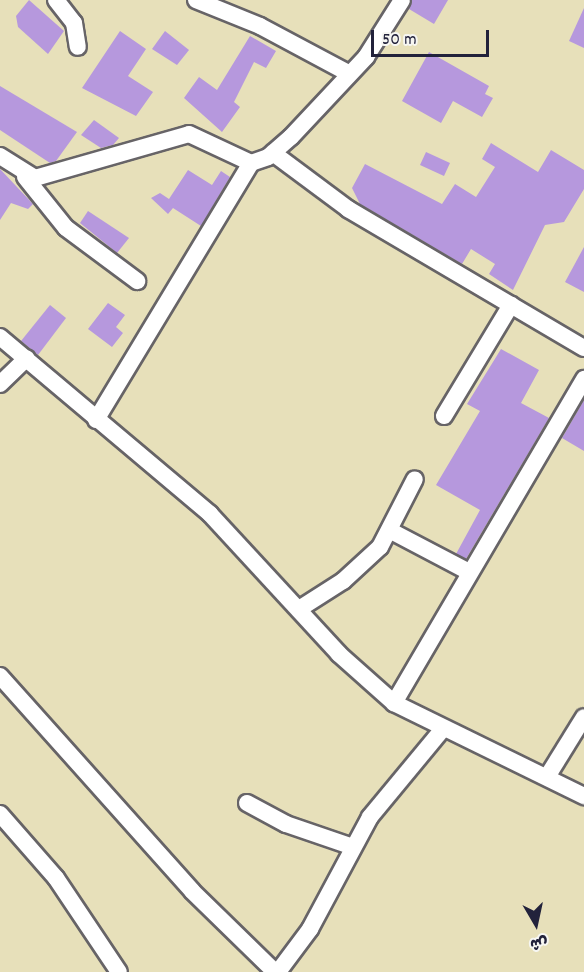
<!DOCTYPE html>
<html>
<head>
<meta charset="utf-8">
<style>
	body { margin:0 }
	#map { position:relative; width:584px; height:972px; overflow:hidden; background:#e7e0ba; font-family:Dekko,"Playpen Sans Arabic",sans-serif }
	div>[style] { position:absolute }
	.building>* { inset:0; background:#b698dd }
	.roads { filter:drop-shadow(2px 0 #676467) drop-shadow(-2px 0 #676467) drop-shadow(0 2px #676467) drop-shadow(0 -2px #676467) }
	.minor>* { height:16px; margin:-8px; padding:0 8px; transform-origin:8px; border-radius:8px; background:#fff }
	span { translate:-50% -50%; white-space:nowrap; text-align:center; line-height:1.15; -webkit-text-stroke:5px #f6f6f2; paint-order:stroke }
	.north { position:absolute; left:506px; top:894px; width:60px; height:60px; -webkit-text-stroke:4px #f6f6f2; paint-order:stroke; rotate:171deg; font-size:16px; font-weight:700; line-height:24px; text-align:center; color:#22223b }
	.north::after { content:''; display:block; margin:auto; width:21px; height:27px; background:#22223b; clip-path:polygon(50% 0,100% 100%,50% 72%,0 100%) }
	.scale { position:absolute; left:371px; top:30px; width:118px; height:27px; box-sizing:border-box; border:3px solid #22223b; border-top:0; padding-left:8px; font-size:18px; line-height:21px; white-space:nowrap; color:#22223b; -webkit-text-stroke:4px #f6f6f2; paint-order:stroke }
</style>
</head>
<body>
<div id="map">
	<div class="building">
		<i style="clip-path:polygon(29px 0,64px 31px,48px 54px,18px 27px,16px 16px)"></i>
		<i style="clip-path:polygon(412px 0,448px 0,434px 24px,409px 9px)"></i>
		<i style="clip-path:polygon(584px 8px,584px 48px,569px 41px)"></i>
		<i style="clip-path:polygon(120px 31px,146px 49px,128px 76px,153px 92px,136px 116px,82px 88px)"></i>
		<i style="clip-path:polygon(165px 31px,189px 50px,177px 65px,152px 49px)"></i>
		<i style="clip-path:polygon(250px 36px,276px 51px,266px 68px,254px 62px,234px 102px,240px 107px,222px 132px,184px 98px,199px 77px,217px 90px)"></i>
		<i style="clip-path:polygon(429px 52px,489px 86px,485px 94px,493px 98px,482px 117px,453px 101px,441px 123px,402px 101px)"></i>
		<i style="clip-path:polygon(0 86px,77px 132px,56px 161px,50px 163px,0 130px)"></i>
		<i style="clip-path:polygon(94px 120px,119px 138px,113px 145px,101px 148px,81px 135px)"></i>
		<i style="clip-path:polygon(491px 143px,538px 172px,551px 150px,584px 170px,584px 189px,564px 222px,545px 225px,513px 290px,489px 274px,495px 264px,471px 249px,462px 264px,360px 204px,352px 188px,365px 164px,442px 204px,455px 184px,476px 197px,495px 167px,482px 159px)"></i>
		<i style="clip-path:polygon(426px 152px,450px 163px,444px 176px,420px 165px)"></i>
		<i style="clip-path:polygon(0 169px,33px 204px,28px 209px,11px 203px,0 220px)"></i>
		<i style="clip-path:polygon(188px 170px,212px 185px,221px 171px,230px 177px,201px 226px,173px 208px,168px 214px,151px 198px,160px 193px,169px 199px)"></i>
		<i style="clip-path:polygon(88px 211px,129px 238px,117px 253px,80px 223px)"></i>
		<i style="clip-path:polygon(584px 247px,584px 292px,565px 282px)"></i>
		<i style="clip-path:polygon(108px 303px,125px 315px,116px 327px,123px 333px,112px 347px,88px 329px)"></i>
		<i style="clip-path:polygon(50px 305px,66px 318px,38px 355px,21px 341px)"></i>
		<i style="clip-path:polygon(501px 349px,539px 370px,521px 403px,549px 418px,466px 559px,456px 554px,480px 510px,436px 485px,480px 411px,467px 404px)"></i>
		<i style="clip-path:polygon(584px 400px,584px 451px,562px 438px)"></i>
	</div>
	<div class="roads">
		<div class="minor">
			<i style="left:56px;top:0;width:29px;rotate:52deg"></i>
			<i style="left:74px;top:23px;width:24px;rotate:81deg"></i>
			<i style="left:196px;top:0;width:69px;rotate:22.1deg"></i>
			<i style="left:260px;top:26px;width:98px;rotate:28.1deg"></i>
			<i style="left:273px;top:153px;width:94px;rotate:36.7deg"></i>
			<i style="left:348px;top:209px;width:274px;rotate:30.5deg"></i>
			<i style="left:0;top:156px;width:41px;rotate:32.2deg"></i>
			<i style="left:35px;top:178px;width:160px;rotate:-15.9deg"></i>
			<i style="left:189px;top:134px;width:68px;rotate:25.1deg"></i>
			<i style="left:251px;top:163px;width:300px;rotate:121.1deg"></i>
			<i style="left:251px;top:163px;width:18px;rotate:-19deg"></i>
			<i style="left:268px;top:157px;width:30px;rotate:-41deg"></i>
			<i style="left:291px;top:137px;width:110px;rotate:-46.8deg"></i>
			<i style="left:366px;top:57px;width:67px;rotate:-57.7deg"></i>
			<i style="left:25px;top:177px;width:65px;rotate:51.2deg"></i>
			<i style="left:66px;top:228px;width:89px;rotate:36.7deg"></i>
			<i style="left:0;top:337px;width:275px;rotate:40.1deg"></i>
			<i style="left:210px;top:514px;width:190px;rotate:47.3deg"></i>
			<i style="left:339px;top:654px;width:74px;rotate:41.7deg"></i>
			<i style="left:394px;top:703px;width:212px;rotate:26.1deg"></i>
			<i style="left:0;top:384px;width:37px;rotate:-44deg"></i>
			<i style="left:444px;top:416px;width:130px;rotate:-58.9deg"></i>
			<i style="left:391px;top:531px;width:88px;rotate:27.7deg"></i>
			<i style="left:299px;top:609px;width:52px;rotate:-32.5deg"></i>
			<i style="left:343px;top:581px;width:50px;rotate:-42.6deg"></i>
			<i style="left:380px;top:547px;width:76px;rotate:-62.8deg"></i>
			<i style="left:0;top:676px;width:288px;rotate:48.2deg"></i>
			<i style="left:192px;top:891px;width:116px;rotate:44.3deg"></i>
			<i style="left:394px;top:703px;width:376px;rotate:-59.6deg"></i>
			<i style="left:547px;top:777px;width:70px;rotate:-58.3deg"></i>
			<i style="left:247px;top:803px;width:44px;rotate:28.3deg"></i>
			<i style="left:286px;top:824px;width:71px;rotate:18.9deg"></i>
			<i style="left:0;top:814px;width:85px;rotate:48.8deg"></i>
			<i style="left:56px;top:878px;width:113px;rotate:56.2deg"></i>
			<i style="left:278px;top:972px;width:54px;rotate:-53.3deg"></i>
			<i style="left:310px;top:929px;width:127px;rotate:-61.8deg"></i>
			<i style="left:370px;top:817px;width:113px;rotate:-50.4deg"></i>
		</div>
	</div>
	<div class="north">ش</div>
	<div class="scale">50 m</div>
</div>
</body>
</html>
